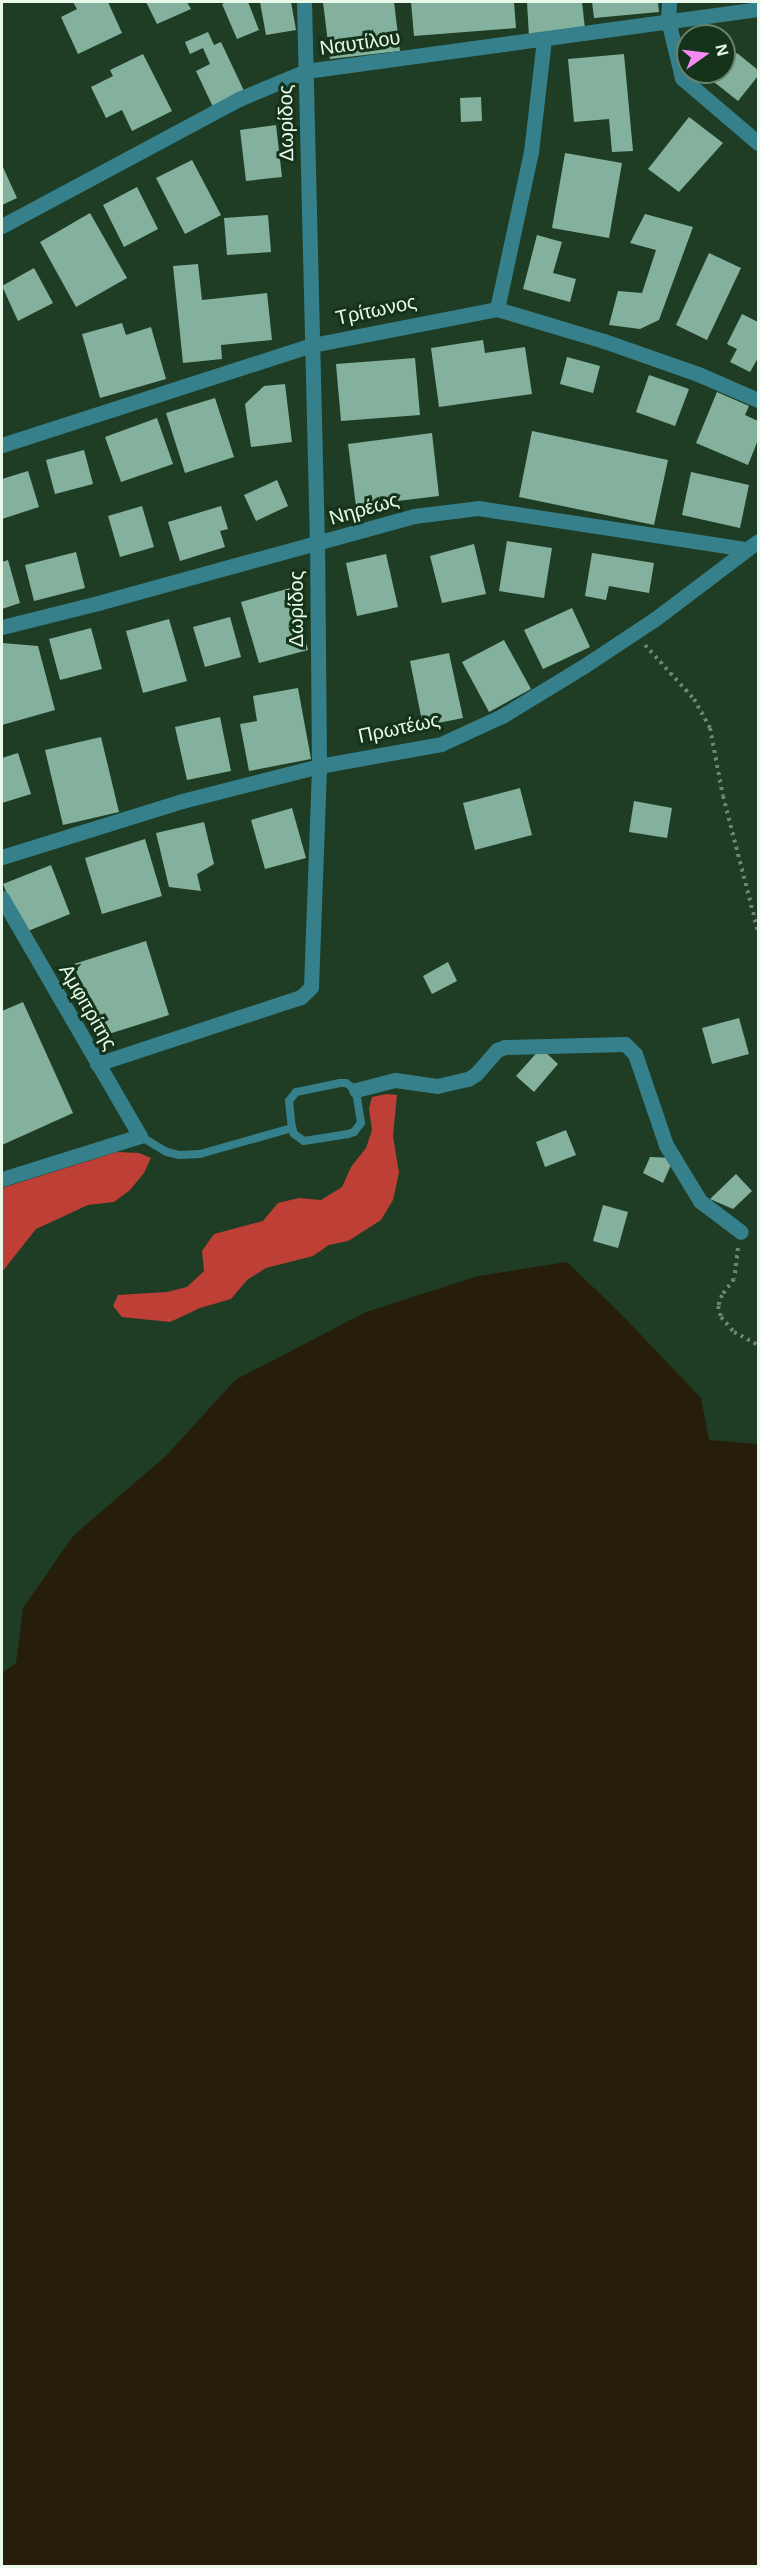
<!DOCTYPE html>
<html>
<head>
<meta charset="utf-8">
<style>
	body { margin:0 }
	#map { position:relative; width:760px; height:2568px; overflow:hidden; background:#1f3d24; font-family:Helvetica,sans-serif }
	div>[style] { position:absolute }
	.forest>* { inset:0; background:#be3f35 }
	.water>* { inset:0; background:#261e0b }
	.building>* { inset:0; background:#83b19e }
	.path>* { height:4px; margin-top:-2px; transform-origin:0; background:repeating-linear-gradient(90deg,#6d8670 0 3px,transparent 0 7.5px) }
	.service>* { height:8px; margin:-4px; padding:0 4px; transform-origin:4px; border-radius:4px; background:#36808b }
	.minor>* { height:15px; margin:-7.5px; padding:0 7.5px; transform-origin:7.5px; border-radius:7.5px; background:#36808b }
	span { translate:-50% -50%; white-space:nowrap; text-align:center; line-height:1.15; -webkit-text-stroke:6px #15331a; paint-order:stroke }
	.street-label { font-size:20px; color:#e8f9e9 }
	.frame { position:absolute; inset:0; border:3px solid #e8f9e9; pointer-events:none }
	.north { position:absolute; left:676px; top:24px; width:60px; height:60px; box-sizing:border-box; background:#15331a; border:2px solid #69826d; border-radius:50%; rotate:76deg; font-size:16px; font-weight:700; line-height:24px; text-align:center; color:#e8f9e9 }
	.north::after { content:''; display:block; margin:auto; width:21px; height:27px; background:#f489f1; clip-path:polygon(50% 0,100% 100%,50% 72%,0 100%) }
</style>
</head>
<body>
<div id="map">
	<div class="forest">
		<i style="clip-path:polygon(387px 1094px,397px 1095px,393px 1136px,399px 1173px,393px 1200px,381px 1220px,348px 1241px,329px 1245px,313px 1256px,266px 1268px,247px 1280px,231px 1299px,200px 1308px,170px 1322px,122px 1317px,113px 1306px,118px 1295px,167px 1292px,187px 1287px,204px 1271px,202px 1251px,214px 1234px,263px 1221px,278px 1203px,299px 1198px,321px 1200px,342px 1187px,351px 1167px,366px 1148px,372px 1130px,369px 1109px,372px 1097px)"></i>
		<i style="clip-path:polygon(117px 1152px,139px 1153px,151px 1158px,144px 1173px,130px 1190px,114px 1202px,88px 1205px,36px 1229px,2px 1272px,2px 1188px)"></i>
	</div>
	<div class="water">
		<i style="clip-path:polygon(567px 1262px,621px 1314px,701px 1398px,709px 1440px,758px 1444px,758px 2566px,2px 2566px,2px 1673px,16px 1663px,23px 1608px,73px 1536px,167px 1455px,235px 1380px,366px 1312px,478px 1276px)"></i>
	</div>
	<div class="building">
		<i style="clip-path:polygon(73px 2px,108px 2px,122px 33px,78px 54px,61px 17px,77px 9px)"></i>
		<i style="clip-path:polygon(146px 2px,187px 2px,191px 9px,157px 24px)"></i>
		<i style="clip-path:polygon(227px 2px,248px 2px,259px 30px,237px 39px,222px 4px)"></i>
		<i style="clip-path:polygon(260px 2px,291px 2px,296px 30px,266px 35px)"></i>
		<i style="clip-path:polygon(323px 2px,394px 2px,400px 51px,330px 59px)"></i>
		<i style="clip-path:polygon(411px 2px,514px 2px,516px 28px,414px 36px)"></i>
		<i style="clip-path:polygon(527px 2px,582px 2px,585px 29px,529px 37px)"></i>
		<i style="clip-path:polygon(592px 2px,658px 2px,659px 12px,594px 18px)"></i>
		<i style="clip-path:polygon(208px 32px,214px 45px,221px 42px,245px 93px,213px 107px,196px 71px,210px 64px,203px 48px,190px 54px,185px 42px)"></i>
		<i style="clip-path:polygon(737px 53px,758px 70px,758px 76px,738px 101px,714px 82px)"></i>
		<i style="clip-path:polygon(143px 54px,172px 111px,132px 131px,122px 110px,106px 118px,91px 87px,113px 76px,110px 70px)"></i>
		<i style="clip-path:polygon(624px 54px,633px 151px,612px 152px,609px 119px,574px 122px,568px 59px)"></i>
		<i style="clip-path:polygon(481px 97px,482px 121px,461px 122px,460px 98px)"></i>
		<i style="clip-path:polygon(689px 117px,723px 143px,679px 192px,648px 169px)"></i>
		<i style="clip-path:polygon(276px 125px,282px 177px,246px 181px,240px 130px)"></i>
		<i style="clip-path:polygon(565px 153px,622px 163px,609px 238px,552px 228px)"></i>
		<i style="clip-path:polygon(192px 160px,221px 215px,185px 234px,156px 178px)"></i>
		<i style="clip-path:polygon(2px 165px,17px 198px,2px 205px)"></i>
		<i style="clip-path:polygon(137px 187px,158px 229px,124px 247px,103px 205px)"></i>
		<i style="clip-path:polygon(90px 213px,127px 278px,76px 307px,40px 242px)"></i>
		<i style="clip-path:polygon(645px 214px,693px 227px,659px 320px,640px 329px,609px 325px,618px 291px,642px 293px,656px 250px,630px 243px)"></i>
		<i style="clip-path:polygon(268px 215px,271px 252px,227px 255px,224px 218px)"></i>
		<i style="clip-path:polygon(537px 235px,562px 242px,553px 273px,576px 279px,570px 302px,523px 289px)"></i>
		<i style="clip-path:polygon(709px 253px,741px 268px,707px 340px,676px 325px)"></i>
		<i style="clip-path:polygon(198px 264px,202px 300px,267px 293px,272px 340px,221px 345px,222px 359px,183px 363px,173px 266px)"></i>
		<i style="clip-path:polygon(34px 268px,53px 303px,18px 321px,2px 286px)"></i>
		<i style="clip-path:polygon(742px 314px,758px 322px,758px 358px,750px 372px,730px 362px,737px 349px,727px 344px)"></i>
		<i style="clip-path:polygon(122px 323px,126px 335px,151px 327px,166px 379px,100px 398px,82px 334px)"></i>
		<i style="clip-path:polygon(483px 340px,485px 353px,525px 347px,532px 394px,439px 407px,431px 348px)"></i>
		<i style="clip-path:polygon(567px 357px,600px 366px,593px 393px,560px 384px)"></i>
		<i style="clip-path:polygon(415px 358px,420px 415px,341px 421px,336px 364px)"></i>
		<i style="clip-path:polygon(649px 375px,689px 389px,675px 426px,636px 412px)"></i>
		<i style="clip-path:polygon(285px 384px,292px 442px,251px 447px,245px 404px,264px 386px)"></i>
		<i style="clip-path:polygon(717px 392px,749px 406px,745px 415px,758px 421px,758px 440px,748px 465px,696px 443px)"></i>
		<i style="clip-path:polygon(215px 398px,234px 457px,185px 473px,166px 413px)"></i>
		<i style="clip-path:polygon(157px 418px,173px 464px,121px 482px,105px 437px)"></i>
		<i style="clip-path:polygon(532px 431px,668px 460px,654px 525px,519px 497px)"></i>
		<i style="clip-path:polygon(432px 433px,439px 496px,356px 506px,348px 444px)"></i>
		<i style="clip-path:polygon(84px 450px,93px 484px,55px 494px,46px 460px)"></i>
		<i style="clip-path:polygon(28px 471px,39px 507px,2px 519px,2px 479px)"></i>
		<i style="clip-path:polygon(691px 472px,749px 485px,740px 528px,682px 515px)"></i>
		<i style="clip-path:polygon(277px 480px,288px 506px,256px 521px,244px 495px)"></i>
		<i style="clip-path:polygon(142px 506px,154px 547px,120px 557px,108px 516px)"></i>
		<i style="clip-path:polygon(221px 506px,228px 529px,220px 531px,225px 547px,180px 561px,168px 522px)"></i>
		<i style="clip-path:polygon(507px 541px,552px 548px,544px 598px,499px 591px)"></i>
		<i style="clip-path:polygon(474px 544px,486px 594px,442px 603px,430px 556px)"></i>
		<i style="clip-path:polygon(76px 552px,85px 588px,34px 601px,25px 565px)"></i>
		<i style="clip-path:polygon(592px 553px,654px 563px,649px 593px,609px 586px,606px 600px,585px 596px)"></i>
		<i style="clip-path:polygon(386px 554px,398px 607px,357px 616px,346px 563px)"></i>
		<i style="clip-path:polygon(8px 560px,20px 603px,2px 609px,2px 562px)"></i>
		<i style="clip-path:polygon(290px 588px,308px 650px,259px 663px,241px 602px)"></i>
		<i style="clip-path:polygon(572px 608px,590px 647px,543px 669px,524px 630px)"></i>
		<i style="clip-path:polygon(230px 617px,241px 657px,205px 667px,193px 627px)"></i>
		<i style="clip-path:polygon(169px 619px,187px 681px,143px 693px,126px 631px)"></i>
		<i style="clip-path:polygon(91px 628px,102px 669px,60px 680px,49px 639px)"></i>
		<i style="clip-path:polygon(504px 640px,531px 689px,489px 712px,462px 662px)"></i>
		<i style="clip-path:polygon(2px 643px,38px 646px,55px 710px,2px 725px)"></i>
		<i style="clip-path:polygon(449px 653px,463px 718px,423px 726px,410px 661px)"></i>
		<i style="clip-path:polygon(298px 688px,311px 759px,249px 771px,240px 724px,257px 721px,253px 696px)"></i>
		<i style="clip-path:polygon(220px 717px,231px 771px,187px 780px,175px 727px)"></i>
		<i style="clip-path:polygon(101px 737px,119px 812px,63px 825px,45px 750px)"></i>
		<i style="clip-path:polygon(18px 753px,31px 794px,2px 803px,2px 758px)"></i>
		<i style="clip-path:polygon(520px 788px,532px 835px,475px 850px,463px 803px)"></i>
		<i style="clip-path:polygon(634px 801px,672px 808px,667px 838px,629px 832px)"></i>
		<i style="clip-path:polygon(292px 808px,306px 858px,265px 869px,251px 820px)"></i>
		<i style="clip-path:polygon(204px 822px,214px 864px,197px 874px,201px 891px,169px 887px,156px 833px)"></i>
		<i style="clip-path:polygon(145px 839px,162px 896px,102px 914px,85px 858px)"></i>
		<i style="clip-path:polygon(51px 865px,70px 914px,23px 933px,3px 884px)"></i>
		<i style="clip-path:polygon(146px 941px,169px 1015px,96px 1038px,74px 964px)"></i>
		<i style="clip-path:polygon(448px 962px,457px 981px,432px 994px,423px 976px)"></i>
		<i style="clip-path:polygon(23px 1002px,73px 1113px,2px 1145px,2px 1011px)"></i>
		<i style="clip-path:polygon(739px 1018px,749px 1054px,712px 1064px,702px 1028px)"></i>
		<i style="clip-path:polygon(541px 1048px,558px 1064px,534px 1092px,516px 1076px)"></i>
		<i style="clip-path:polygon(566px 1130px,576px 1155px,545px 1167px,536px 1142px)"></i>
		<i style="clip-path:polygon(650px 1157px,674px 1158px,663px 1183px,643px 1173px)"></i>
		<i style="clip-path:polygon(736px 1174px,752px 1191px,733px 1209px,710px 1199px)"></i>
		<i style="clip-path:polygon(603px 1205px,628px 1212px,618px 1248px,593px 1241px)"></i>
	</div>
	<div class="path">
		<i style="left:645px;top:645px;width:73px;rotate:47.8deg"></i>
		<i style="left:694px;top:699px;width:33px;rotate:61deg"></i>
		<i style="left:710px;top:728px;width:69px;rotate:79.2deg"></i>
		<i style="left:723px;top:796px;width:139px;rotate:75.5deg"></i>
		<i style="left:738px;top:1248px;width:31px;rotate:97deg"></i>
		<i style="left:734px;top:1279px;width:20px;rotate:127deg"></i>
		<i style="left:722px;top:1295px;width:12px;rotate:110deg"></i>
		<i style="left:718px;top:1306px;width:11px;rotate:75deg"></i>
		<i style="left:721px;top:1317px;width:20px;rotate:49deg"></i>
		<i style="left:734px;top:1332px;width:27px;rotate:28deg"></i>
	</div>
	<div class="service">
		<i style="left:140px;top:1136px;width:31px;rotate:31deg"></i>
		<i style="left:167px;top:1152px;width:12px;rotate:14deg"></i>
		<i style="left:179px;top:1155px;width:21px;rotate:-3deg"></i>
		<i style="left:200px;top:1154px;width:96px;rotate:-15.8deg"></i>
		<i style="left:292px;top:1128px;width:6px;rotate:72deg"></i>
		<i style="left:294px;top:1134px;width:12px;rotate:35deg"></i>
		<i style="left:304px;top:1141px;width:45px;rotate:-9deg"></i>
		<i style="left:348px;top:1134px;width:6px;rotate:-18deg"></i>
		<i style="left:354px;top:1132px;width:11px;rotate:-52deg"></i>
		<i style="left:361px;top:1123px;width:33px;rotate:-99deg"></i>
		<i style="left:356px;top:1090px;width:12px;rotate:-145deg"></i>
		<i style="left:346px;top:1083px;width:6px;rotate:180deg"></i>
		<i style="left:340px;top:1083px;width:45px;rotate:168.4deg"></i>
		<i style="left:296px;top:1092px;width:11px;rotate:128deg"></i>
		<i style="left:289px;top:1101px;width:27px;rotate:84deg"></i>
	</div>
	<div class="minor">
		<i style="left:669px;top:2px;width:18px;rotate:93deg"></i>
		<i style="left:668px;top:20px;width:60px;rotate:76.4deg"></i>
		<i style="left:682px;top:78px;width:100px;rotate:40.5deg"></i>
		<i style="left:2px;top:226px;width:269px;rotate:-28.2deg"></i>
		<i style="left:239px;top:99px;width:73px;rotate:-22.7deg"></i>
		<i style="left:306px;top:71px;width:456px;rotate:-7.8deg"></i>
		<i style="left:497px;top:309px;width:161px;rotate:-77.8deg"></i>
		<i style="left:531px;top:152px;width:114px;rotate:-83.4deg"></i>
		<i style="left:2px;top:445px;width:326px;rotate:-17.9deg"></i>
		<i style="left:312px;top:345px;width:188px;rotate:-11deg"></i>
		<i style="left:497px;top:309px;width:112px;rotate:16.7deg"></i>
		<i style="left:604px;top:341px;width:100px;rotate:19.3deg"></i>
		<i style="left:698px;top:374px;width:65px;rotate:23.4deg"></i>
		<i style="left:2px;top:627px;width:99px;rotate:-14deg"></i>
		<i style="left:98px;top:603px;width:328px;rotate:-15.4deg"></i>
		<i style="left:414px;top:516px;width:64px;rotate:-7.1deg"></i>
		<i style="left:478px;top:508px;width:270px;rotate:8.7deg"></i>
		<i style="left:2px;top:857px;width:189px;rotate:-17.3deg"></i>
		<i style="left:182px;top:801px;width:141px;rotate:-14.3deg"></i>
		<i style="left:319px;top:766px;width:124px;rotate:-10.2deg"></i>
		<i style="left:441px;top:744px;width:67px;rotate:-24.7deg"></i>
		<i style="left:502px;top:716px;width:96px;rotate:-31.4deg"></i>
		<i style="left:584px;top:666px;width:85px;rotate:-33.5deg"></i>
		<i style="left:655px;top:619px;width:129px;rotate:-37.1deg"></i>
		<i style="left:2px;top:898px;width:275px;rotate:59.9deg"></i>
		<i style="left:140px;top:1136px;width:145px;rotate:162.7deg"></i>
		<i style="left:97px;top:1064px;width:215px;rotate:-18.2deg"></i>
		<i style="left:301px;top:997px;width:14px;rotate:-45deg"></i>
		<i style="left:311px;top:987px;width:221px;rotate:-87.9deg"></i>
		<i style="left:319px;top:766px;width:221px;rotate:-90.5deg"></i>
		<i style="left:317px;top:545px;width:543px;rotate:-91.37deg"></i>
		<i style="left:356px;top:1090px;width:40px;rotate:-14.4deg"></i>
		<i style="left:395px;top:1080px;width:42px;rotate:8.1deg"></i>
		<i style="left:437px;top:1086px;width:32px;rotate:-13deg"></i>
		<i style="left:468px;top:1079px;width:9px;rotate:-32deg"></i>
		<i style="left:476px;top:1074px;width:32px;rotate:-49deg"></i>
		<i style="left:497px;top:1050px;width:9px;rotate:-21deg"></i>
		<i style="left:505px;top:1047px;width:120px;rotate:-1.4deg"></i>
		<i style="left:625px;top:1044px;width:14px;rotate:45deg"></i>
		<i style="left:635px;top:1054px;width:96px;rotate:71.2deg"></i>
		<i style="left:666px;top:1145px;width:66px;rotate:58.7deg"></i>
		<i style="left:700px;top:1201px;width:51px;rotate:37.1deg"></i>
	</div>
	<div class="street-label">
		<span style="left:360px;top:43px;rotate:-8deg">Ναυτίλου</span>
		<span style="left:286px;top:123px;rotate:-91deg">Δωρίδος</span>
		<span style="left:376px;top:310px;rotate:-12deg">Τρίτωνος</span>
		<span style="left:364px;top:509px;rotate:-16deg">Νηρέως</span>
		<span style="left:296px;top:609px;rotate:-90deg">Δωρίδος</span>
		<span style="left:399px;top:728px;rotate:-12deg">Πρωτέως</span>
		<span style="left:88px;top:1007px;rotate:60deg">Αμφιτρίτης</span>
	</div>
	<div class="frame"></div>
	<div class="north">N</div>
</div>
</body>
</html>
